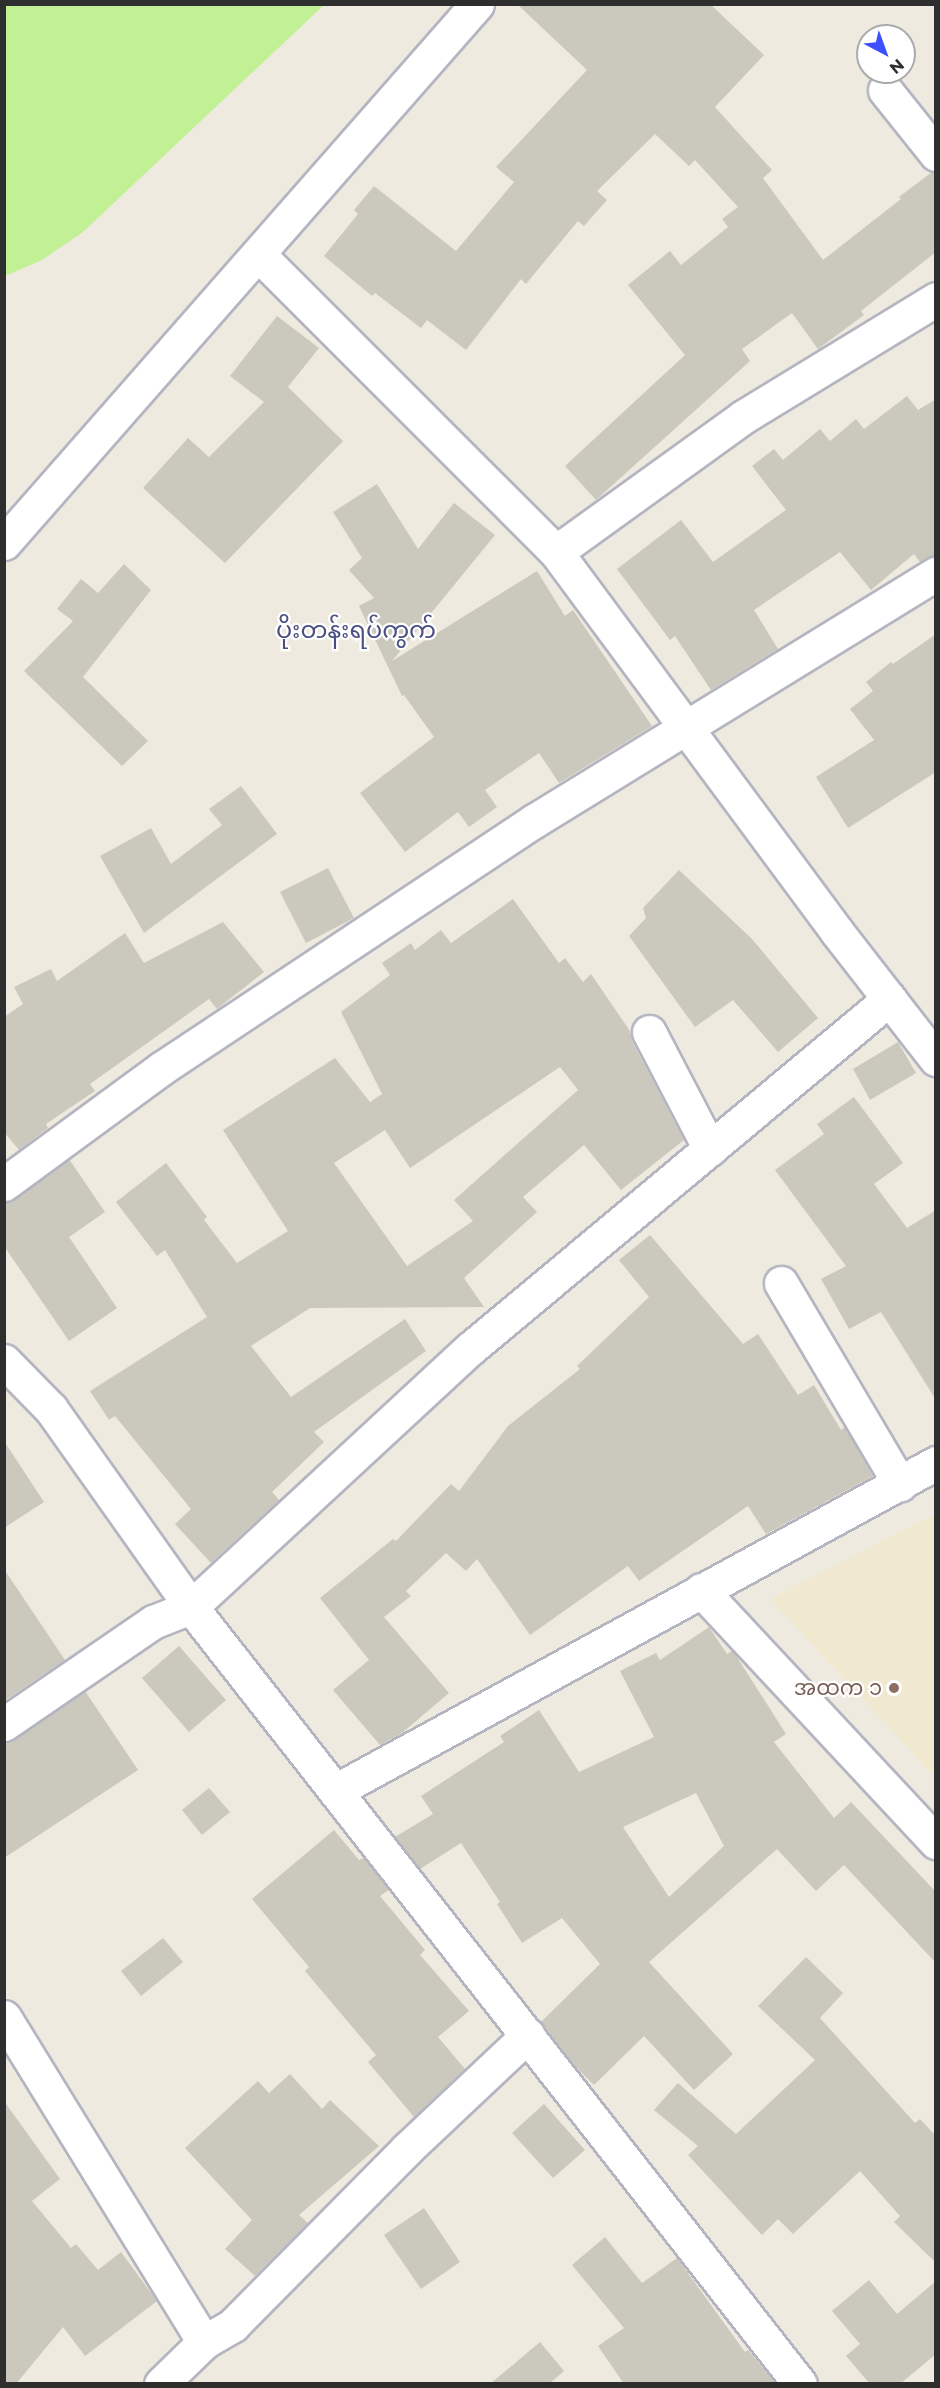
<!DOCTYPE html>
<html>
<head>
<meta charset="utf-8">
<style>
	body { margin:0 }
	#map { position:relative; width:940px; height:2388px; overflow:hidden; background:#efeae0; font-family:Montserrat,"Noto Sans Myanmar",sans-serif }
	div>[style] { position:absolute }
	.education>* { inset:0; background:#f1e9cf }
	.pitch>* { inset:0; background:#c2f095 }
	.building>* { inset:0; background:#cbc8be }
	.roads { filter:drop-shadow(2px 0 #b4b5c1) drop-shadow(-2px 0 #b4b5c1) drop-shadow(0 2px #b4b5c1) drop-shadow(0 -2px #b4b5c1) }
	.minor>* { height:33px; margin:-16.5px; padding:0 16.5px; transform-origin:16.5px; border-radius:16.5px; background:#fff }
	.dots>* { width:16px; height:16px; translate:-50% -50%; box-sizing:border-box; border:3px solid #fff; border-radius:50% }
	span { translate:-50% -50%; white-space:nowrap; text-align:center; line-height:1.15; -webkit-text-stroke:4.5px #fff; paint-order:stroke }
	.education-label { font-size:21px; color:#785e54 }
	.right { translate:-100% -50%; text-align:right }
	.quarter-label { font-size:24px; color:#4a4f82 }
	.frame { position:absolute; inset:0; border:6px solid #2e2e2e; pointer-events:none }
	.north { position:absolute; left:856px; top:24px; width:60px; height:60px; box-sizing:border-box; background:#fff; border:2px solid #ababab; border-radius:50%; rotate:139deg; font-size:16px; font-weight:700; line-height:24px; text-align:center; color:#2e2e2e }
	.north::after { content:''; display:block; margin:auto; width:21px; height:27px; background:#3d50ff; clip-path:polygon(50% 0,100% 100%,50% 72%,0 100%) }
</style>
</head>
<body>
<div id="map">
	<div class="education">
		<i style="clip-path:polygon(935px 1514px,935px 1513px,935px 1777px,770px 1599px)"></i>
	</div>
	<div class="pitch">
		<i style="clip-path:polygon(5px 4px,324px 4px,324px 5px,83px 232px,42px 260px,5px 276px)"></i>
	</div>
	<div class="building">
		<i style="clip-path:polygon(517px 4px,710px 4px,764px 55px,715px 107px,772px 170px,763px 178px,823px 260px,901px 199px,899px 197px,932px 172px,936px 172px,936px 252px,861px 311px,864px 315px,818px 349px,792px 313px,742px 349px,750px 361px,596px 500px,565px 466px,685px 355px,628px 285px,670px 251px,681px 265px,728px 227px,722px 219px,738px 207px,695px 160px,689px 166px,655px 134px,597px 191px,607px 200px,584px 226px,578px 221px,526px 284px,521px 279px,466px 350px,427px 320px,421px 328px,375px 293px,372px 296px,324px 256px,358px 214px,354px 210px,374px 186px,456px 251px,514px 182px,496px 167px,587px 70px)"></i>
		<i style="clip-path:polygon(277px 316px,319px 348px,288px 387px,343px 441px,225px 563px,143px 488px,188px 438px,209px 457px,264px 402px,230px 376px)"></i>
		<i style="clip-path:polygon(907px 396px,918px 410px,936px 399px,936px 555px,920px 562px,914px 554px,871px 590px,840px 552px,754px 610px,778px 649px,711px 690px,675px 636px,670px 640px,617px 569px,681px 520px,713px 562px,786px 510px,752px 466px,774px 449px,783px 460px,820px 429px,830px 441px,856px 419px,864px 429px)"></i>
		<i style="clip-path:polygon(377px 484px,418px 549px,454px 503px,495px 535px,392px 661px,537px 571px,565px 616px,573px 610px,652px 726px,559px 783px,539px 753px,485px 790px,497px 807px,469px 827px,458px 812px,405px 852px,360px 793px,434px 737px,404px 695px,402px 696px,359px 606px,374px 598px,349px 570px,362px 558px,333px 512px)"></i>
		<i style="clip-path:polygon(124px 564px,151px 590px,83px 677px,148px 741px,122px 766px,24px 671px,73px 621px,57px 609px,81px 579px,98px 593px)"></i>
		<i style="clip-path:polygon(936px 634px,936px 772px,848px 828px,816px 777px,874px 740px,850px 709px,873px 691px,866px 682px,891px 662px,893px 664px)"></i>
		<i style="clip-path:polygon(241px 786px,277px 834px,144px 933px,100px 856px,151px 828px,171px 864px,222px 825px,209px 809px)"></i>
		<i style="clip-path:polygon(328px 868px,354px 918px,306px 943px,280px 892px)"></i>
		<i style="clip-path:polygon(679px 870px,752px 939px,818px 1018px,778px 1052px,733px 1000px,695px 1027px,629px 936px,646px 918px,643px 908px)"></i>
		<i style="clip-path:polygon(evenodd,513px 899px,559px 963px,565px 958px,583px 982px,591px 974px,630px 1031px,632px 1041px,684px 1140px,621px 1190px,584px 1145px,523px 1197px,537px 1212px,464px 1278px,484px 1307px,310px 1308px,251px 1346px,291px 1397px,405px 1319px,426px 1351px,314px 1432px,324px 1442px,272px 1492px,279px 1500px,211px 1563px,175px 1524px,191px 1509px,115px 1416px,109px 1420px,90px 1391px,207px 1317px,165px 1250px,157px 1256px,116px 1202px,166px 1163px,207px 1217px,204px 1220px,237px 1263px,288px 1231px,223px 1130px,335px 1058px,370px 1102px,382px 1094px,341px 1012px,390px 975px,382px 963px,411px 943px,415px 950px,441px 930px,451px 943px,513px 899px,560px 1067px,578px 1090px,454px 1200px,473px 1221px,407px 1266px,334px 1163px,385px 1130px,410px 1168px,560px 1067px)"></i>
		<i style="clip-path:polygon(223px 922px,264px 972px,217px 1009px,209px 999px,90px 1084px,95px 1091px,46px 1124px,48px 1128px,19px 1150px,4px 1132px,4px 1017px,23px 1004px,14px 987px,51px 969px,57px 981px,125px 933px,144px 963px)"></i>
		<i style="clip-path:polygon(898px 1042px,916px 1073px,870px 1100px,853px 1069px)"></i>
		<i style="clip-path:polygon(854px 1097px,903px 1163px,874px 1184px,907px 1228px,936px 1210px,936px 1400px,881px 1312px,849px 1329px,821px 1279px,846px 1266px,775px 1170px,824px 1134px,817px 1124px)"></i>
		<i style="clip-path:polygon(69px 1159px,105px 1212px,69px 1237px,117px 1308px,69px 1341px,4px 1246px,4px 1202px,15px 1199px)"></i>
		<i style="clip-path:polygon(650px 1235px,743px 1344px,758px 1334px,798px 1395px,814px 1385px,841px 1430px,845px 1427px,873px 1476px,766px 1534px,748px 1506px,639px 1581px,628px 1566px,530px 1635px,477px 1559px,466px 1571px,446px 1553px,406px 1591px,411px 1596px,384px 1617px,449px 1693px,402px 1733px,380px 1745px,333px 1690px,369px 1660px,320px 1598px,393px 1539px,396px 1541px,451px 1484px,459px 1491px,508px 1426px,580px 1369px,577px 1366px,649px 1297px,619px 1260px)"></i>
		<i style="clip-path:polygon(4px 1441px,44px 1502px,4px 1528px)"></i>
		<i style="clip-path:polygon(4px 1569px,65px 1660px,4px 1701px)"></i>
		<i style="clip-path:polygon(evenodd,709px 1627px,727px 1654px,732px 1651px,735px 1654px,786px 1734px,774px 1742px,834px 1818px,851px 1802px,936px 1892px,936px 1963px,844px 1865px,816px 1891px,777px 1849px,649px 1962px,733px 2054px,694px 2090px,644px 2036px,594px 2085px,575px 2066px,541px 2022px,600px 1964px,562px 1918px,522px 1943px,497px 1904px,500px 1902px,461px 1843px,420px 1869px,395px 1837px,433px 1814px,421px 1796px,504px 1742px,500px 1736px,539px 1710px,579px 1772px,654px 1737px,620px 1671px,656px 1653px,660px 1660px,709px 1627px,696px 1793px,724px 1846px,669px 1897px,623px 1827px,696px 1793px)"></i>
		<i style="clip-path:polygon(179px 1646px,226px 1700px,189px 1732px,142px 1678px)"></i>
		<i style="clip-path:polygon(85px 1691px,138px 1770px,4px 1858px,4px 1743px,15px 1739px)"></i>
		<i style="clip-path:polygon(209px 1788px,230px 1812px,202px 1835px,182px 1810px)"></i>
		<i style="clip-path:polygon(334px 1830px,359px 1860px,364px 1858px,389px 1890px,380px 1896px,425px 1950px,420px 1955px,469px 2011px,438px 2037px,465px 2069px,414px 2117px,368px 2062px,376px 2055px,305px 1971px,309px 1967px,252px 1899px)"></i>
		<i style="clip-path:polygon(163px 1938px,183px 1962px,141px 1996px,121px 1971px)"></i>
		<i style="clip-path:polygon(806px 1957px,843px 1993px,820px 2018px,915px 2123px,920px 2119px,936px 2136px,936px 2263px,894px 2222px,900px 2216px,860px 2171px,793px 2234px,778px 2219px,762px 2235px,688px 2155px,698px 2146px,654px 2110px,678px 2083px,736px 2134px,815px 2060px,758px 2006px)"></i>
		<i style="clip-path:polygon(290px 2074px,322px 2109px,330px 2100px,379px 2146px,299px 2215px,308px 2223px,255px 2276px,225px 2249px,252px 2220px,185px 2148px,258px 2081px,269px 2093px)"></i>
		<i style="clip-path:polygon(4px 2101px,60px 2179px,32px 2201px,71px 2248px,76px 2244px,98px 2270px,121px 2252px,157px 2301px,85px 2356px,63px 2327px,16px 2384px,4px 2384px)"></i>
		<i style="clip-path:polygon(544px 2104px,585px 2150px,553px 2178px,512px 2133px)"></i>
		<i style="clip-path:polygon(424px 2208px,460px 2262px,421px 2289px,384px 2235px)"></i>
		<i style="clip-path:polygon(605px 2237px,642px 2283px,677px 2258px,745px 2352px,748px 2350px,776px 2384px,624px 2384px,598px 2346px,624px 2328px,572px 2265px)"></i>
		<i style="clip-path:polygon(869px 2280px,897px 2314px,936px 2281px,936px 2354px,900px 2384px,870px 2384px,846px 2356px,860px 2344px,832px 2311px)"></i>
		<i style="clip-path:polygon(540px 2342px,564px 2371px,549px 2384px,490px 2384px)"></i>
	</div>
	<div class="roads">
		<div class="minor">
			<i style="left:885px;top:90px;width:82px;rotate:51.4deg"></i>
			<i style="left:259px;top:255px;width:420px;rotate:45deg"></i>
			<i style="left:556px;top:552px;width:473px;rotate:53.5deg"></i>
			<i style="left:837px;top:932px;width:161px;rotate:52.1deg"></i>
			<i style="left:4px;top:543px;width:717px;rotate:-48.73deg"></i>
			<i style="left:556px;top:552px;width:231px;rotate:-35.8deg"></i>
			<i style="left:743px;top:417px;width:226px;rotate:-31.4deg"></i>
			<i style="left:649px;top:1032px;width:132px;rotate:62.5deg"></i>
			<i style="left:4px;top:1184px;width:196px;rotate:-36.3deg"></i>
			<i style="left:162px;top:1068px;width:447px;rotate:-33.6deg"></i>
			<i style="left:534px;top:821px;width:472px;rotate:-31.6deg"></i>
			<i style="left:781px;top:1283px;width:234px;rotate:59.4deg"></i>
			<i style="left:4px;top:1361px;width:67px;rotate:45.6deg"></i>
			<i style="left:51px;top:1409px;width:242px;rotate:54.7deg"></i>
			<i style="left:191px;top:1607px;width:987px;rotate:51.91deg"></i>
			<i style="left:701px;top:1590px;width:345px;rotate:47deg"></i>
			<i style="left:4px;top:1724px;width:181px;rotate:-34.4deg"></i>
			<i style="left:153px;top:1622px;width:41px;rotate:-21.5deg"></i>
			<i style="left:191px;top:1607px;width:381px;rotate:-42.8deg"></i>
			<i style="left:471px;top:1348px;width:545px;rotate:-39.86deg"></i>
			<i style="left:335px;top:1791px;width:685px;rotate:-28.62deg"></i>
			<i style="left:4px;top:2017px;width:382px;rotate:58.4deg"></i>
			<i style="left:161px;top:2384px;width:60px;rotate:-44.3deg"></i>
			<i style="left:204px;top:2342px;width:34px;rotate:-30deg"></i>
			<i style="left:233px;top:2325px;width:247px;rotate:-45.3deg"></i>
			<i style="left:407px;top:2149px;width:166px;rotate:-43.3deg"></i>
		</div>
	</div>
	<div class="dots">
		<i style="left:894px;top:1688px;background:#8d6e63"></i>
	</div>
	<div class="education-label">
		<span class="right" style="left:882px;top:1688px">အထက ၁</span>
	</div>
	<div class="quarter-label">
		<span style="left:356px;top:630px">ပိုးတန်းရပ်ကွက်</span>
	</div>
	<div class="frame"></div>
	<div class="north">N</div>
</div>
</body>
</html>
